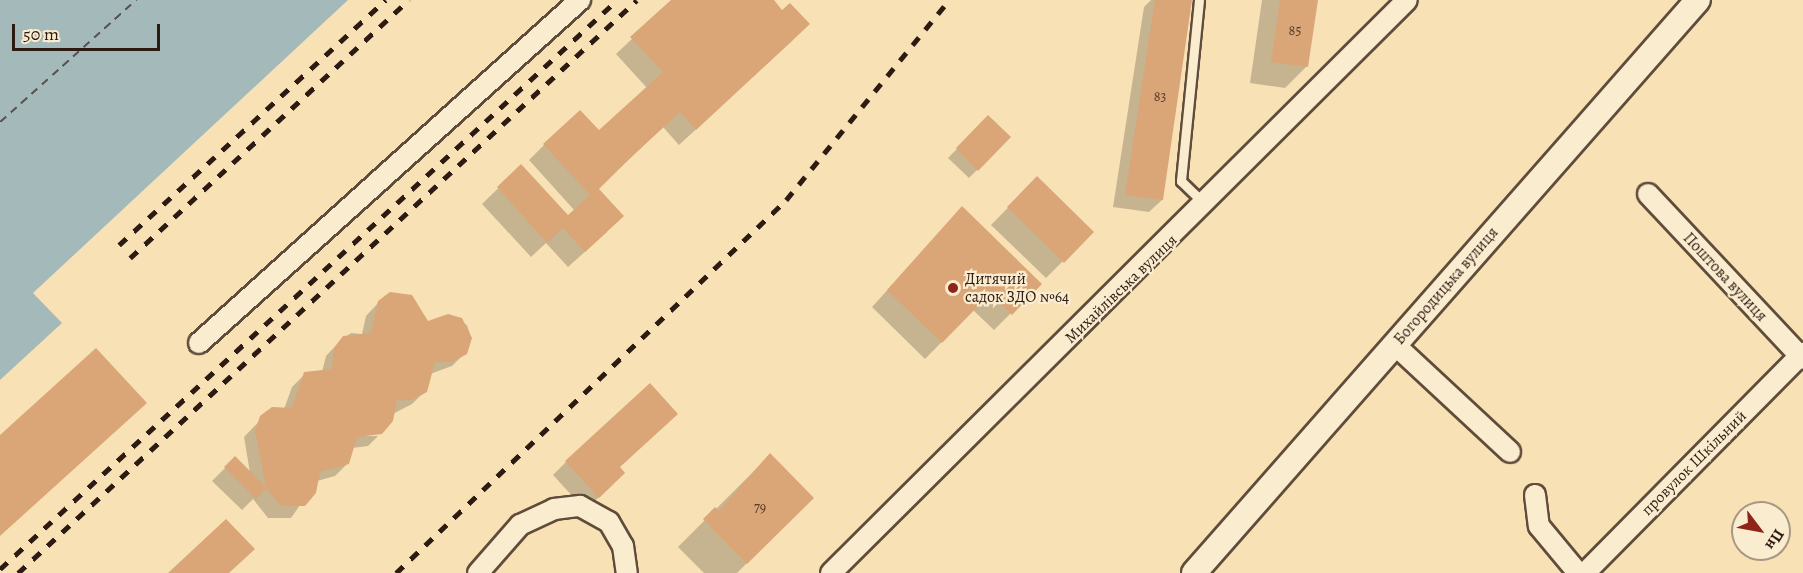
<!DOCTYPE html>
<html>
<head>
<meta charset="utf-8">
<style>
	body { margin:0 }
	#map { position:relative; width:1803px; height:573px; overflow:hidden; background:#f8e2b5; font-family:Alegreya,serif }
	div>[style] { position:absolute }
	.water>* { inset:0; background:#a4baba }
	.shadow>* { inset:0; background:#0003 }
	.ferry>* { height:1.5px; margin-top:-0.75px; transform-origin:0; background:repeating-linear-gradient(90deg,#57524d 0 8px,transparent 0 14px) }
	.building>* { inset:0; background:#daa577 }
	.roads { filter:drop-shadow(2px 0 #604c3b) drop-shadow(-2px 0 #604c3b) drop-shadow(0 2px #604c3b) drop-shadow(0 -2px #604c3b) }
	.service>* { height:9px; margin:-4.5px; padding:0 4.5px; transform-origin:4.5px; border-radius:4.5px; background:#faeccf }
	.minor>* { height:20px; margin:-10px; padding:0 10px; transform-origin:10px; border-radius:10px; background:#faeccf }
	.tertiary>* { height:24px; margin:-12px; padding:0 12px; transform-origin:12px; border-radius:12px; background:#faeccf }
	.rail>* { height:4.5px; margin-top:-2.25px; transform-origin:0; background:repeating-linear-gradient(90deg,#2d1a12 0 10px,transparent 0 20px) }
	.dots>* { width:16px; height:16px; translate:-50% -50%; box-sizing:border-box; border:3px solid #faeccf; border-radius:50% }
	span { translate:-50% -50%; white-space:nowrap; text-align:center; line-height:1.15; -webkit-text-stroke:4.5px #faeccf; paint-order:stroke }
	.number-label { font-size:14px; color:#583d2b }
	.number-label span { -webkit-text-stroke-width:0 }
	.street-label { font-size:16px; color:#2d1a12 }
	.poi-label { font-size:16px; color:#2d1a12 }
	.left { translate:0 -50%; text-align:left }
	.north { position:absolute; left:1731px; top:501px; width:60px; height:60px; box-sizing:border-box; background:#faeccf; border:2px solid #a89883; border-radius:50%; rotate:122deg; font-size:16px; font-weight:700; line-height:24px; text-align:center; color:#2d1a12 }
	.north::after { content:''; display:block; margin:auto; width:21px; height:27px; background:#8f2418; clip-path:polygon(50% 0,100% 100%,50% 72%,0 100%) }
	.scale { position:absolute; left:12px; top:24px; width:148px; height:27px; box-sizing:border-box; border:3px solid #2d1a12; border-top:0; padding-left:8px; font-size:18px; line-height:21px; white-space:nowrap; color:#2d1a12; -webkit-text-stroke:4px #faeccf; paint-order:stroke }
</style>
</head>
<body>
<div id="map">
	<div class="water">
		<i style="clip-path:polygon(0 0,348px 0,33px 293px,62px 323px,0 380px)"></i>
	</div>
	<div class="shadow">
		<i style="clip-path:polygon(673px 0,771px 0,793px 40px,679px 145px,663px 127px,598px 189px,607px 232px,568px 267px,546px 243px,531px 257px,482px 204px,521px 166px,567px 217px,575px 211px,529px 160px,544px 145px,599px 133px,647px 88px,616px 54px)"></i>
		<i style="clip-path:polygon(1151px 0,1190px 0,1162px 200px,1149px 212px,1113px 207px,1144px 7px)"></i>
		<i style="clip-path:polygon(1262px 0,1316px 0,1307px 66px,1285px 88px,1250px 83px)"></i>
		<i style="clip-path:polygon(988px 117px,1009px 137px,969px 178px,948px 158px)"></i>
		<i style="clip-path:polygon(1037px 178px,1092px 232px,1046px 278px,991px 225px)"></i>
		<i style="clip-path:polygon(962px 208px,1040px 284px,994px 330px,973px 310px,925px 359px,872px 307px)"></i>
		<i style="clip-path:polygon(379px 302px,427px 323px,448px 315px,467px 325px,471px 338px,465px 353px,452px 366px,430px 374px,425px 391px,412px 404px,350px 436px,378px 436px,368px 446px,352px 448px,348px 463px,335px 476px,317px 481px,291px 518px,268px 518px,253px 499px,242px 510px,212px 481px,235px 458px,250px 473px,244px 437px,272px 408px,284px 409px,292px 387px,305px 374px,322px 372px,326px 356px,339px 342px,351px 333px,362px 334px,366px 316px)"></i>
		<i style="clip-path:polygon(770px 455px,812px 498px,737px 573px,704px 573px,678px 547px)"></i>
		<i style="clip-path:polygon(566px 462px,618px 468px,611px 486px,585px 510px,553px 475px)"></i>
	</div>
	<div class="ferry">
		<i style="left:0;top:122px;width:183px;rotate:-41.9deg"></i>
	</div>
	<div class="building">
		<i style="clip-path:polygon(671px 0,774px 0,782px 10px,790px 3px,810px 24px,696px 130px,680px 112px,627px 161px,599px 189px,624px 216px,585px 252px,563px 228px,547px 243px,497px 187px,521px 164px,568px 215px,590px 195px,543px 144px,580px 110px,599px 130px,663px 72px,630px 37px)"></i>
		<i style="clip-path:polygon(1155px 0,1192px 0,1163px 200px,1125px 195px)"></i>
		<i style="clip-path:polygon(1280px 0,1318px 0,1308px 67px,1271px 62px)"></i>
		<i style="clip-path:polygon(988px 115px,1011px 137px,978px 171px,956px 148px)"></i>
		<i style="clip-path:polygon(1037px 176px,1094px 232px,1064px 263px,1007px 207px)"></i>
		<i style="clip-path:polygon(962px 206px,1042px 284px,1012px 315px,990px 294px,942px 343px,887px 290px)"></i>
		<i style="clip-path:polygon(390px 292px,412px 295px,428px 321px,448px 314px,462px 318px,472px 338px,467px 354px,452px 362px,435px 362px,427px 392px,412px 400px,397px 400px,393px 421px,382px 434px,357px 437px,349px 464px,320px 472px,316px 493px,305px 506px,281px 506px,266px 488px,256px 499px,224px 467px,235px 456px,266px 487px,255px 431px,260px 416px,272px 407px,292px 408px,304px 372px,332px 369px,334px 348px,343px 336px,371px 333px,378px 301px)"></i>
		<i style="clip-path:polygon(96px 348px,147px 403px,0 536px,0 435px)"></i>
		<i style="clip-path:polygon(650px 383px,678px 414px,620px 467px,625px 473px,599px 498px,565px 461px)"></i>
		<i style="clip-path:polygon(770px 453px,814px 498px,747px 564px,703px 519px,715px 507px,719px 511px)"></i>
		<i style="clip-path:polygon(226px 519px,255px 549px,229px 573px,168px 573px)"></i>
	</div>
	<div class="roads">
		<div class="service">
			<i style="left:1199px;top:0;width:182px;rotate:95.7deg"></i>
			<i style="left:1181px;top:181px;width:32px;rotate:44deg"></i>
		</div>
		<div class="minor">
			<i style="left:1648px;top:194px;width:226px;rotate:46.8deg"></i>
			<i style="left:199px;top:343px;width:513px;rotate:-42deg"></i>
			<i style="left:1395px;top:345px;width:157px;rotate:42.9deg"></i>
			<i style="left:1535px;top:495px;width:31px;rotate:83deg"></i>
			<i style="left:1539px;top:526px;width:61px;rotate:50.3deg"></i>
			<i style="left:478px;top:573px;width:64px;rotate:-48.8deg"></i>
			<i style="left:520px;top:525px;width:38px;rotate:-25deg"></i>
			<i style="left:554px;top:509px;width:26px;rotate:-7deg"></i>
			<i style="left:580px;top:506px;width:33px;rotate:29deg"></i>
			<i style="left:609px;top:522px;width:28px;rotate:60deg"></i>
			<i style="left:623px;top:546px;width:27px;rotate:82deg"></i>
			<i style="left:831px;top:573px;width:812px;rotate:-44.85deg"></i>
			<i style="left:1585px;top:573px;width:310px;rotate:-45.3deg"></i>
		</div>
		<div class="tertiary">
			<i style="left:1194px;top:573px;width:763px;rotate:-48.67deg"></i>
		</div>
	</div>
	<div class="rail">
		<i style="left:119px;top:245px;width:362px;rotate:-42.6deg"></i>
		<i style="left:130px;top:258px;width:380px;rotate:-42.8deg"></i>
		<i style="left:0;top:569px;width:839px;rotate:-42.68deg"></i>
		<i style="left:18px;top:573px;width:843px;rotate:-42.79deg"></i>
		<i style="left:396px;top:573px;width:540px;rotate:-43.72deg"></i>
		<i style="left:786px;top:200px;width:258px;rotate:-50.8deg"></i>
	</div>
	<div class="dots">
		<i style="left:953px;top:288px;background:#8f2418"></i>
	</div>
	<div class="number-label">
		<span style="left:1295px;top:31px">85</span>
		<span style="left:1160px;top:97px">83</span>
		<span style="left:760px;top:508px">79</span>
	</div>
	<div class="street-label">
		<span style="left:1725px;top:277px;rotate:47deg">Поштова вулиця</span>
		<span style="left:1446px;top:286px;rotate:-49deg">Богородицька вулиця</span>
		<span style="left:1121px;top:289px;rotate:-44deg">Михайлівська вулиця</span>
		<span style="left:1694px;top:463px;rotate:-45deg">провулок Шкільний</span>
	</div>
	<div class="poi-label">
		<span class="left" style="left:965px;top:288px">Дитячий<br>садок ЗДО №64</span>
	</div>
	<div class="north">Пн</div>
	<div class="scale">50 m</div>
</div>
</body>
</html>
